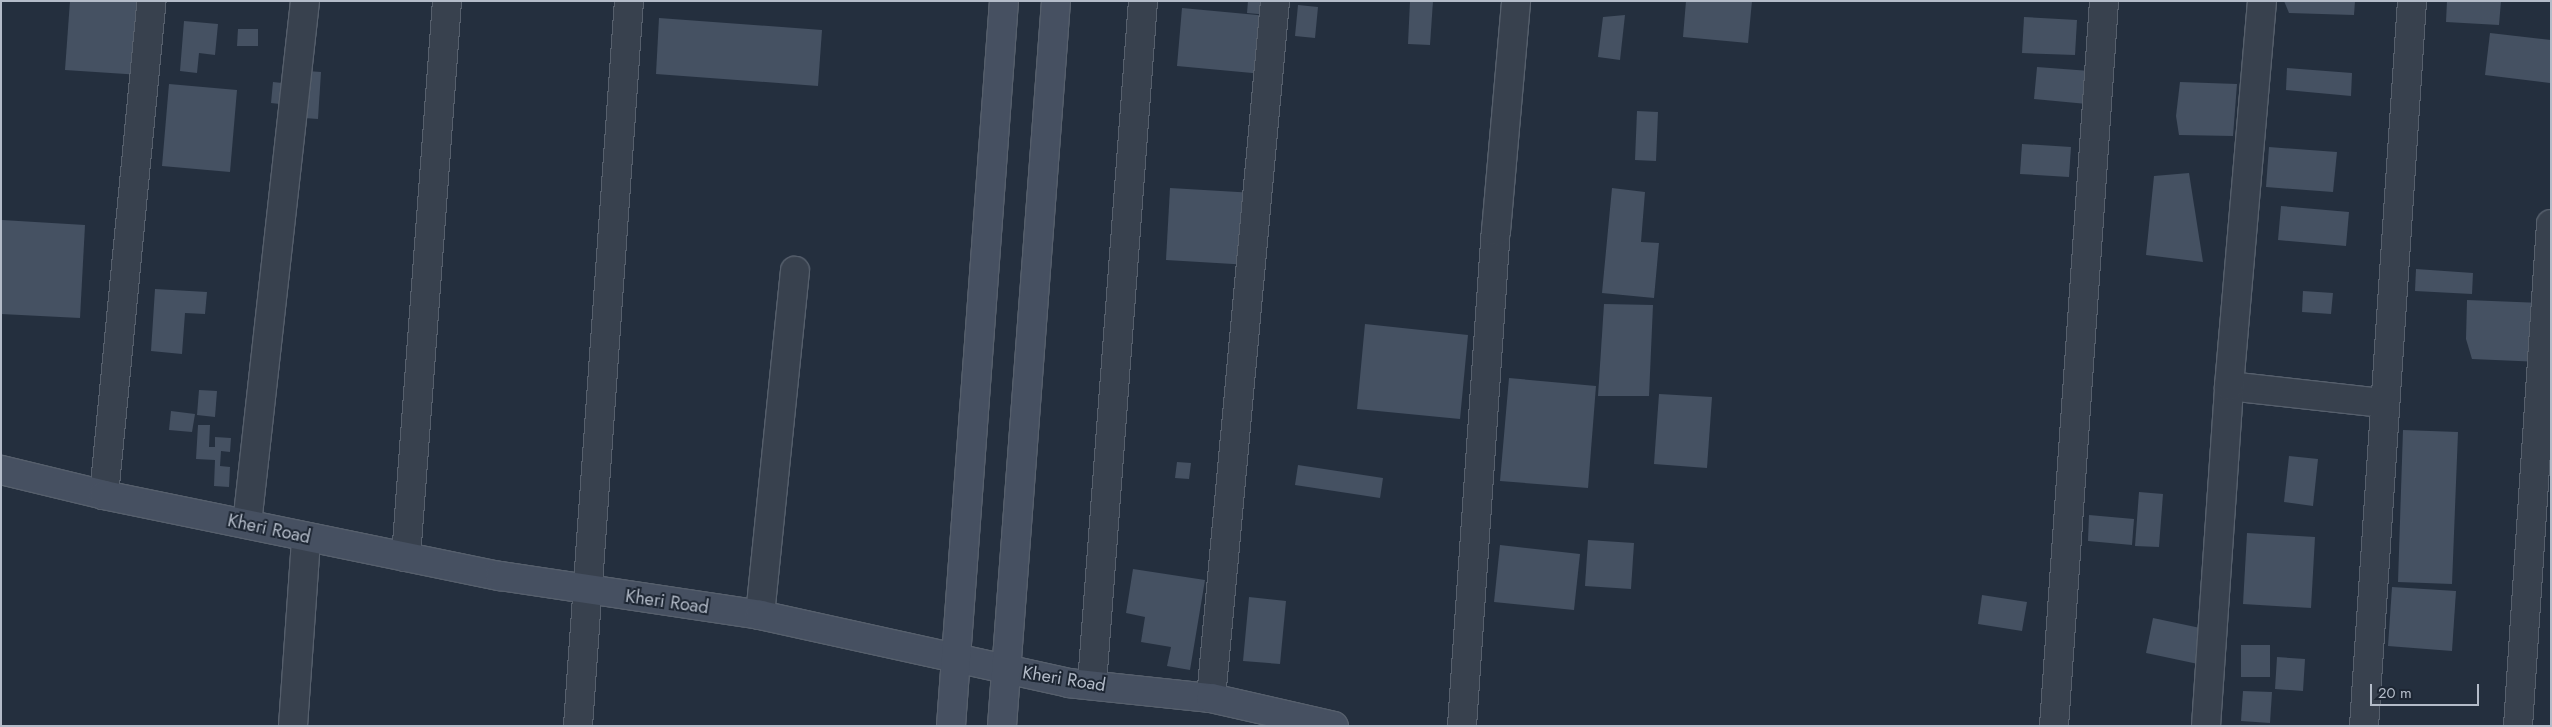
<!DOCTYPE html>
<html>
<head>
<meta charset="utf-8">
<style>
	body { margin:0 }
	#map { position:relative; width:2552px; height:727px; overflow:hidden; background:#242f3e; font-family:Jost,sans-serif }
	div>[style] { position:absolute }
	.building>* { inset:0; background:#455162 }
	.roads { filter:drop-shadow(1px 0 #565f6c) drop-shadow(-1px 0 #565f6c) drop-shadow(0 1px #565f6c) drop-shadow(0 -1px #565f6c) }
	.street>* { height:28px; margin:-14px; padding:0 14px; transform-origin:14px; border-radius:14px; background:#38414e }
	.secondary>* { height:28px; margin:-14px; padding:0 14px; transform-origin:14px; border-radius:14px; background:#465061 }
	span { translate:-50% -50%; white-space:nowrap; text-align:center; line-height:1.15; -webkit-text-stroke:4px #1d2633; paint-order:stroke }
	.street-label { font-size:18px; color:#b4bcc9 }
	.frame { position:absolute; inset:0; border:2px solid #b4bcc9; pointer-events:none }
	.scale { position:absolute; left:2370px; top:684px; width:109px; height:22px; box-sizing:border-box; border:2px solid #b4bcc9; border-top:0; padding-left:6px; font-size:15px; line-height:18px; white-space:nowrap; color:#b4bcc9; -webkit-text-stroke:4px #1d2633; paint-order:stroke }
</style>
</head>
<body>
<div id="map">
	<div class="building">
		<i style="clip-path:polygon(70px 1px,146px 1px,141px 75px,65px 70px)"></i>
		<i style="clip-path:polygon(1248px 1px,1270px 1px,1269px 15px,1247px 13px)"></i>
		<i style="clip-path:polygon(1410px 1px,1433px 1px,1430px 45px,1408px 44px)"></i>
		<i style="clip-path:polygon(1686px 1px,1752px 1px,1748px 43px,1683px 37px)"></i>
		<i style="clip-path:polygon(2284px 1px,2355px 1px,2354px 15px,2289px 13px)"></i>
		<i style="clip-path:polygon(2447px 1px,2501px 1px,2499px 25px,2446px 22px)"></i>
		<i style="clip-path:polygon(1298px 5px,1318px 7px,1315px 38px,1295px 36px)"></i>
		<i style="clip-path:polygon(1182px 8px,1268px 16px,1263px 74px,1177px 66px)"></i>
		<i style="clip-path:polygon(1625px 15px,1620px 60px,1598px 57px,1603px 17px)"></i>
		<i style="clip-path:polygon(2024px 17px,2077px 20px,2075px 55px,2022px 53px)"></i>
		<i style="clip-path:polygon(659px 18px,822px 30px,818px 86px,656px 74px)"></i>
		<i style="clip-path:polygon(184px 21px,218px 24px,215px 55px,199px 53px,197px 73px,180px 71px)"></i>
		<i style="clip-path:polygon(238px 29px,258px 29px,258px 46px,237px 46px)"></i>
		<i style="clip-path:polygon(2490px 33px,2551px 40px,2550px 83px,2485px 75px)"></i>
		<i style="clip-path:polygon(2037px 67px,2090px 71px,2087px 104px,2034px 99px)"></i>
		<i style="clip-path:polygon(2287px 68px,2352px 73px,2351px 96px,2286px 90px)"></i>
		<i style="clip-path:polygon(307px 71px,321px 72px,318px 119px,304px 118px)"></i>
		<i style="clip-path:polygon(273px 82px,291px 84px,289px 105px,271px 103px)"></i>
		<i style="clip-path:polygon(2180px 82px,2237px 84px,2233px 136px,2179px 135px,2176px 116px)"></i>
		<i style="clip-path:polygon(169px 84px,237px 90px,230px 172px,162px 166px)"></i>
		<i style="clip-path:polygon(1637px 111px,1658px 112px,1656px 161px,1635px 160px)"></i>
		<i style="clip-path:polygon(2022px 144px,2071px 147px,2069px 177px,2020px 174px)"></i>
		<i style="clip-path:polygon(2269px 147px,2337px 152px,2333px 192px,2266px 187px)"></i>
		<i style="clip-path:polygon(2189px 173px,2203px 262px,2146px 255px,2154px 176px)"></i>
		<i style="clip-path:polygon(1170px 188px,1255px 193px,1250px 265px,1166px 260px)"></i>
		<i style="clip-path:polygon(1612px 188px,1645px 192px,1641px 242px,1659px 243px,1654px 298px,1602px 293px)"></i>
		<i style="clip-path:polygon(2281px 206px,2349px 212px,2346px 246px,2278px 240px)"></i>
		<i style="clip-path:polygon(2px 220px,85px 225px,80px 318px,1px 314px)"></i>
		<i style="clip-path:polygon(2416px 269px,2473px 273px,2472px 294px,2415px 291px)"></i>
		<i style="clip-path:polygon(155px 289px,207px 292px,205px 314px,185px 313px,182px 354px,151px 351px)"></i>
		<i style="clip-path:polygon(2303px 291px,2333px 293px,2331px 314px,2302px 312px)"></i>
		<i style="clip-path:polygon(2467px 300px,2543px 303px,2541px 362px,2472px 359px,2466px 339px)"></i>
		<i style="clip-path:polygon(1604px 304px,1653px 305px,1649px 396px,1598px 396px)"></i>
		<i style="clip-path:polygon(1365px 324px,1468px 335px,1460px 419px,1357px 409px)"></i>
		<i style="clip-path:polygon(1509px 378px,1596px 386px,1588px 488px,1500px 481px)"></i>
		<i style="clip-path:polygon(199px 390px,217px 391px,215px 417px,197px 415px)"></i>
		<i style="clip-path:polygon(1659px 394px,1712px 397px,1707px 468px,1654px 464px)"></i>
		<i style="clip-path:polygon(171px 411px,195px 414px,192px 432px,169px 430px)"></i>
		<i style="clip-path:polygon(198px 425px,210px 425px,209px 447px,215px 447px,215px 437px,231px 438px,230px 452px,221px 451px,220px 466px,230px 467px,229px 487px,214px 486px,215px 460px,196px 459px)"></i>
		<i style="clip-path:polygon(2403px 430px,2458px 432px,2452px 584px,2398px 582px)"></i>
		<i style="clip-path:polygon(2289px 456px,2318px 459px,2313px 506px,2284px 502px)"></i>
		<i style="clip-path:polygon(1177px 462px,1191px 463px,1189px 479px,1175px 478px)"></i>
		<i style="clip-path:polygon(1298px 465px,1383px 478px,1380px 498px,1295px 485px)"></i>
		<i style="clip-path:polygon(2139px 492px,2163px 494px,2159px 547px,2135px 546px)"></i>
		<i style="clip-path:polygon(2089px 515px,2134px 519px,2132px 545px,2088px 541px)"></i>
		<i style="clip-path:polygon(2247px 533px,2315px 537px,2311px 608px,2243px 604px)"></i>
		<i style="clip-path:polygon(1588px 540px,1634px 543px,1631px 589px,1585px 586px)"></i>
		<i style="clip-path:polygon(1500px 545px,1580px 554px,1574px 610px,1494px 602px)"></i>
		<i style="clip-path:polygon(1133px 569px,1205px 580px,1190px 670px,1167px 666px,1171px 647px,1141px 642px,1145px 617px,1126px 613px)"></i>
		<i style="clip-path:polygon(2392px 587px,2456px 591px,2452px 651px,2388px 646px)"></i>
		<i style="clip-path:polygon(1982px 595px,2027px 602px,2022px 631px,1978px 624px)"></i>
		<i style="clip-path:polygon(1249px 597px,1286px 601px,1280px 664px,1243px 661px)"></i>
		<i style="clip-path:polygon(2153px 618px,2205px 629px,2198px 664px,2146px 653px)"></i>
		<i style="clip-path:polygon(2241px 645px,2270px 645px,2270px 677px,2241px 677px)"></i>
		<i style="clip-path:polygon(2277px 657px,2305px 659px,2303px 691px,2275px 689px)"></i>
		<i style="clip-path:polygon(2243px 691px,2272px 692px,2270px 723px,2241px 721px)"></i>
	</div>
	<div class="roads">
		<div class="street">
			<i style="left:2229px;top:386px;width:155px;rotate:6.3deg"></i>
			<i style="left:104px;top:495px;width:496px;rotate:-84.5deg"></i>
			<i style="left:247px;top:524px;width:526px;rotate:-83.67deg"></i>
			<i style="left:406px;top:557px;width:558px;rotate:-85.78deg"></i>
			<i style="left:760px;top:615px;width:346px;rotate:-84.2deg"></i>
			<i style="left:1092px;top:684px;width:685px;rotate:-85.73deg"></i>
			<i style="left:1211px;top:698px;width:700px;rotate:-84.75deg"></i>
			<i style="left:293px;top:726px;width:188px;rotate:-86deg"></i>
			<i style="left:578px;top:726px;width:727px;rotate:-85.98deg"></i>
			<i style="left:1462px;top:726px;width:496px;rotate:-86.1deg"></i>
			<i style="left:1496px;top:231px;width:231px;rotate:-85deg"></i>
			<i style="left:2054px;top:726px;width:727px;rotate:-86.05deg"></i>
			<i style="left:2206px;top:726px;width:341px;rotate:-86.1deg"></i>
			<i style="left:2229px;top:386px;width:386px;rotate:-85.1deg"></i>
			<i style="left:2364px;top:726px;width:727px;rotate:-86.21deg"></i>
			<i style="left:2518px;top:726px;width:503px;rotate:-86.24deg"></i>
		</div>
		<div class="secondary">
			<i style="left:1px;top:470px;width:106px;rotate:13.6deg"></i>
			<i style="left:104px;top:495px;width:404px;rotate:11.6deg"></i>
			<i style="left:500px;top:576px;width:263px;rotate:8.5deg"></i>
			<i style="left:760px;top:615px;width:315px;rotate:12.4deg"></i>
			<i style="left:1068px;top:683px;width:144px;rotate:6deg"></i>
			<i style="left:1211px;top:698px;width:126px;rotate:12.8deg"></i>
			<i style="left:951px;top:726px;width:727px;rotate:-85.82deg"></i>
			<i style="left:1002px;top:726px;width:727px;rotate:-85.74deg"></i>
		</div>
	</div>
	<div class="street-label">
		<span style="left:269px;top:529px;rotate:12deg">Kheri Road</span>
		<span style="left:667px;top:602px;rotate:8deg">Kheri Road</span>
		<span style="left:1064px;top:679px;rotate:9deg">Kheri Road</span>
	</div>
	<div class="frame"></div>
	<div class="scale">20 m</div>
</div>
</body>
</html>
